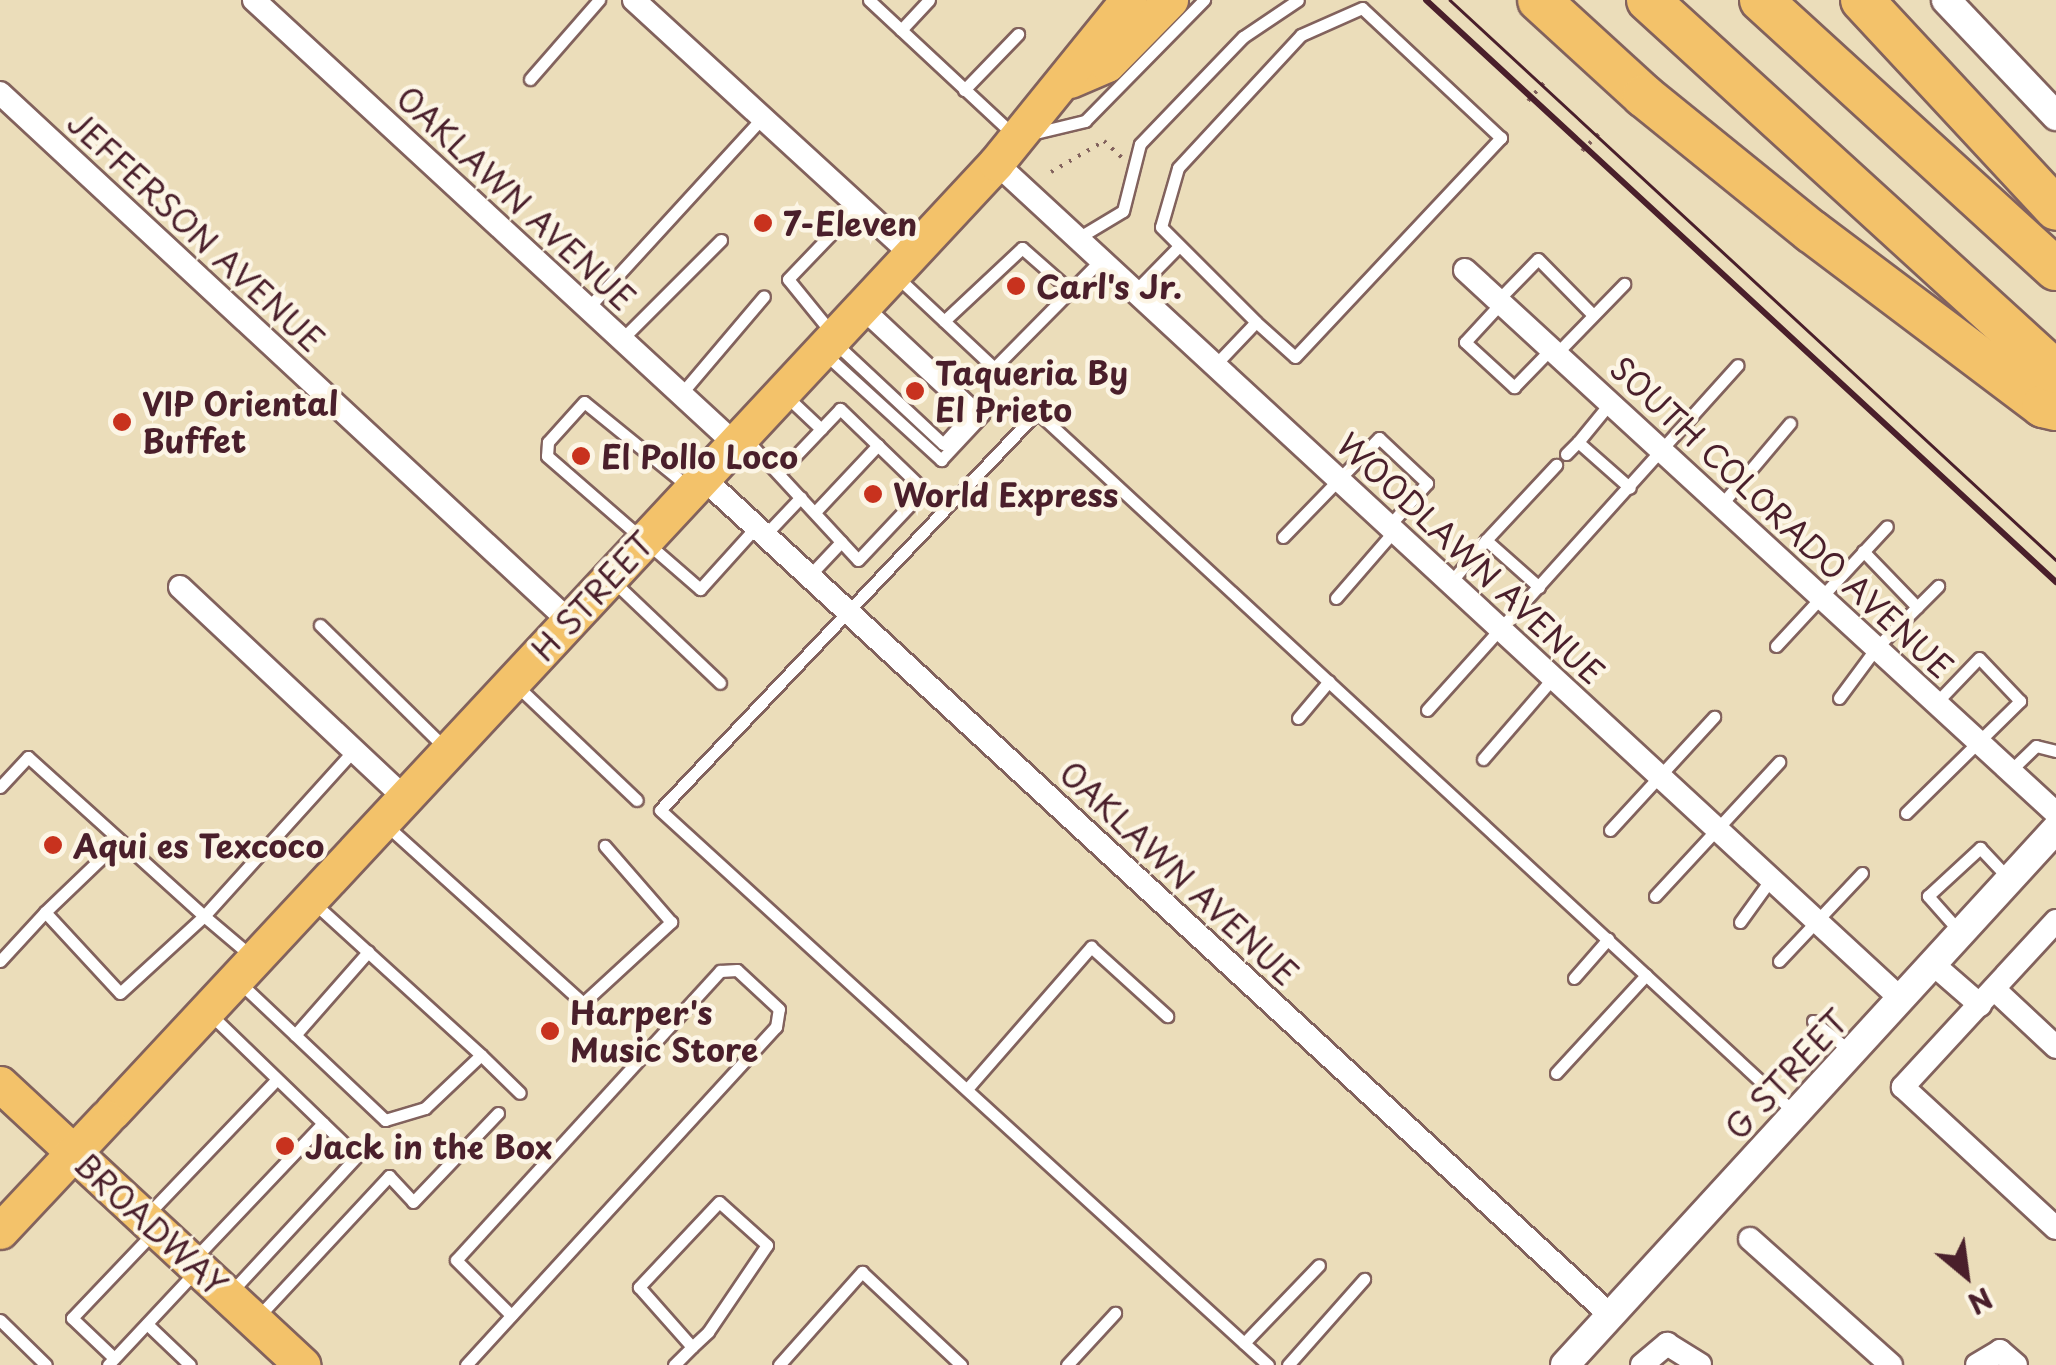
<!DOCTYPE html>
<html>
<head>
<meta charset="utf-8">
<style>
	body { margin:0 }
	#map { position:relative; width:2056px; height:1365px; overflow:hidden; background:#ebddba; font-family:"Playpen Sans",sans-serif }
	div>[style] { position:absolute }
	.path>* { height:4px; margin-top:-2px; transform-origin:0; background:repeating-linear-gradient(90deg,#82625d 0 2.5px,transparent 0 10.5px) }
	.roads { filter:drop-shadow(2px 0 #82625d) drop-shadow(-2px 0 #82625d) drop-shadow(0 2px #82625d) drop-shadow(0 -2px #82625d) }
	.service>* { height:11px; margin:-5.5px; padding:0 5.5px; transform-origin:5.5px; border-radius:5.5px; background:#fff }
	.minor>* { height:22px; margin:-11px; padding:0 11px; transform-origin:11px; border-radius:11px; background:#fff }
	.tertiary>* { height:28px; margin:-14px; padding:0 14px; transform-origin:14px; border-radius:14px; background:#fff }
	.primary>* { height:35px; margin:-17.5px; padding:0 17.5px; transform-origin:17.5px; border-radius:17.5px; background:#f3c26a }
	.motorway>* { height:42px; margin:-21px; padding:0 21px; transform-origin:21px; border-radius:21px; background:#f3c26a }
	.tram>* { height:2.5px; margin:-1.25px; padding:0 1.25px; transform-origin:1.25px; border-radius:1.25px; background:#4a1f2b }
	.rail>* { height:6px; margin:-3px; padding:0 3px; transform-origin:3px; border-radius:3px; background:#4a1f2b }
	.dots>* { width:28px; height:28px; translate:-50% -50%; box-sizing:border-box; border:5px solid #fcf5e5; border-radius:50% }
	span { translate:-50% -50%; white-space:nowrap; text-align:center; line-height:1.15; -webkit-text-stroke:9px #fcf5e5; paint-order:stroke }
	.street-label { font-size:32px; color:#4a1f2b }
	.poi-label { font-size:32px; color:#4a1f2b; font-weight:700 }
	.left { translate:0 -50%; text-align:left }
	.north { position:absolute; left:1916px; top:1225px; width:100px; height:100px; -webkit-text-stroke:8px #fcf5e5; paint-order:stroke; rotate:151deg; font-size:28px; font-weight:700; line-height:40px; text-align:center; color:#4a1f2b }
	.north::after { content:''; display:block; margin:auto; width:35px; height:45px; background:#4a1f2b; clip-path:polygon(50% 0,100% 100%,50% 72%,0 100%) }
</style>
</head>
<body>
<div id="map">
	<div class="path">
		<i style="left:1528px;top:101px;width:28px;rotate:-49deg"></i>
		<i style="left:1582px;top:151px;width:28px;rotate:-46deg"></i>
		<i style="left:1051px;top:172px;width:61px;rotate:-30.3deg"></i>
		<i style="left:1104px;top:141px;width:25px;rotate:43deg"></i>
	</div>
	<div class="roads">
		<div class="service">
			<i style="left:869px;top:0;width:198px;rotate:43deg"></i>
			<i style="left:901px;top:30px;width:41px;rotate:-47deg"></i>
			<i style="left:530px;top:79px;width:105px;rotate:-48.9deg"></i>
			<i style="left:964px;top:90px;width:78px;rotate:-46deg"></i>
			<i style="left:1031px;top:134px;width:56px;rotate:-13.5deg"></i>
			<i style="left:1085px;top:121px;width:170px;rotate:-45.5deg"></i>
			<i style="left:1078px;top:238px;width:52px;rotate:-31deg"></i>
			<i style="left:1123px;top:211px;width:69px;rotate:-75.8deg"></i>
			<i style="left:1140px;top:144px;width:149px;rotate:-46.1deg"></i>
			<i style="left:1243px;top:37px;width:66px;rotate:-33.9deg"></i>
			<i style="left:895px;top:275px;width:136px;rotate:43.2deg"></i>
			<i style="left:994px;top:368px;width:152px;rotate:-45.3deg"></i>
			<i style="left:1135px;top:291px;width:63px;rotate:-45.6deg"></i>
			<i style="left:1498px;top:300px;width:57px;rotate:-45.7deg"></i>
			<i style="left:1538px;top:259px;width:78px;rotate:45.5deg"></i>
			<i style="left:1501px;top:303px;width:53px;rotate:132.7deg"></i>
			<i style="left:1465px;top:342px;width:67px;rotate:42.6deg"></i>
			<i style="left:1514px;top:387px;width:53px;rotate:-45.8deg"></i>
			<i style="left:588px;top:308px;width:259px;rotate:-47.5deg"></i>
			<i style="left:944px;top:321px;width:107px;rotate:-43.1deg"></i>
			<i style="left:1022px;top:248px;width:65px;rotate:41.3deg"></i>
			<i style="left:831px;top:332px;width:68px;rotate:-129.1deg"></i>
			<i style="left:788px;top:279px;width:101px;rotate:-46.2deg"></i>
			<i style="left:622px;top:339px;width:140px;rotate:-45deg"></i>
			<i style="left:834px;top:342px;width:149px;rotate:43.1deg"></i>
			<i style="left:943px;top:444px;width:40px;rotate:-48deg"></i>
			<i style="left:970px;top:414px;width:147px;rotate:-137.2deg"></i>
			<i style="left:824px;top:353px;width:159px;rotate:42.4deg"></i>
			<i style="left:941px;top:460px;width:62px;rotate:-47deg"></i>
			<i style="left:983px;top:415px;width:156px;rotate:-136.8deg"></i>
			<i style="left:1556px;top:354px;width:98px;rotate:-45.8deg"></i>
			<i style="left:1215px;top:365px;width:59px;rotate:-46.4deg"></i>
			<i style="left:1256px;top:322px;width:52px;rotate:41.9deg"></i>
			<i style="left:1295px;top:357px;width:301px;rotate:-46.8deg"></i>
			<i style="left:1501px;top:138px;width:190px;rotate:-136.9deg"></i>
			<i style="left:1362px;top:8px;width:67px;rotate:156.1deg"></i>
			<i style="left:1301px;top:35px;width:181px;rotate:132.8deg"></i>
			<i style="left:1178px;top:168px;width:61px;rotate:106.1deg"></i>
			<i style="left:1161px;top:227px;width:134px;rotate:45deg"></i>
			<i style="left:681px;top:394px;width:128px;rotate:-49.7deg"></i>
			<i style="left:784px;top:394px;width:51px;rotate:43.4deg"></i>
			<i style="left:1610px;top:403px;width:50px;rotate:129.4deg"></i>
			<i style="left:1578px;top:442px;width:69px;rotate:41.5deg"></i>
			<i style="left:745px;top:438px;width:166px;rotate:47.2deg"></i>
			<i style="left:858px;top:560px;width:96px;rotate:-46.7deg"></i>
			<i style="left:924px;top:490px;width:117px;rotate:-136deg"></i>
			<i style="left:840px;top:409px;width:88px;rotate:133.6deg"></i>
			<i style="left:1566px;top:454px;width:17px;rotate:-45deg"></i>
			<i style="left:690px;top:488px;width:136px;rotate:-140.9deg"></i>
			<i style="left:584px;top:402px;width:54px;rotate:132deg"></i>
			<i style="left:548px;top:442px;width:14px;rotate:94deg"></i>
			<i style="left:547px;top:456px;width:203px;rotate:41deg"></i>
			<i style="left:700px;top:589px;width:84px;rotate:-47.9deg"></i>
			<i style="left:1721px;top:505px;width:107px;rotate:-49.9deg"></i>
			<i style="left:815px;top:512px;width:92px;rotate:-46.8deg"></i>
			<i style="left:765px;top:535px;width:52px;rotate:-46.5deg"></i>
			<i style="left:1283px;top:537px;width:138px;rotate:-45.9deg"></i>
			<i style="left:1379px;top:438px;width:66px;rotate:43.2deg"></i>
			<i style="left:1427px;top:483px;width:57px;rotate:131.5deg"></i>
			<i style="left:1486px;top:540px;width:103px;rotate:-47deg"></i>
			<i style="left:1863px;top:551px;width:78px;rotate:46deg"></i>
			<i style="left:809px;top:576px;width:47px;rotate:-46.7deg"></i>
			<i style="left:612px;top:580px;width:149px;rotate:43.6deg"></i>
			<i style="left:1450px;top:583px;width:56px;rotate:-50.1deg"></i>
			<i style="left:1486px;top:540px;width:71px;rotate:41.6deg"></i>
			<i style="left:1336px;top:598px;width:89px;rotate:-49.1deg"></i>
			<i style="left:320px;top:625px;width:175px;rotate:44.5deg"></i>
			<i style="left:1776px;top:646px;width:163px;rotate:-47.2deg"></i>
			<i style="left:515px;top:684px;width:168px;rotate:43.6deg"></i>
			<i style="left:1839px;top:698px;width:62px;rotate:-53.5deg"></i>
			<i style="left:1876px;top:648px;width:88px;rotate:-45deg"></i>
			<i style="left:1427px;top:710px;width:464px;rotate:-48deg"></i>
			<i style="left:1298px;top:718px;width:48px;rotate:-50deg"></i>
			<i style="left:1483px;top:759px;width:107px;rotate:-49.2deg"></i>
			<i style="left:2010px;top:771px;width:36px;rotate:-44deg"></i>
			<i style="left:2036px;top:746px;width:21px;rotate:14deg"></i>
			<i style="left:0;top:787px;width:41px;rotate:-47deg"></i>
			<i style="left:28px;top:757px;width:237px;rotate:42.1deg"></i>
			<i style="left:204px;top:916px;width:224px;rotate:-47.9deg"></i>
			<i style="left:1906px;top:813px;width:160px;rotate:-44.5deg"></i>
			<i style="left:2020px;top:701px;width:59px;rotate:-133.6deg"></i>
			<i style="left:1979px;top:658px;width:62px;rotate:133.7deg"></i>
			<i style="left:386px;top:825px;width:266px;rotate:42.1deg"></i>
			<i style="left:583px;top:1003px;width:120px;rotate:-42.6deg"></i>
			<i style="left:671px;top:922px;width:101px;rotate:-131deg"></i>
			<i style="left:1610px;top:830px;width:154px;rotate:-47.4deg"></i>
			<i style="left:117px;top:843px;width:100px;rotate:136.2deg"></i>
			<i style="left:45px;top:912px;width:110px;rotate:47.2deg"></i>
			<i style="left:120px;top:993px;width:114px;rotate:-42.5deg"></i>
			<i style="left:204px;top:916px;width:60px;rotate:40.3deg"></i>
			<i style="left:1655px;top:896px;width:183px;rotate:-47.2deg"></i>
			<i style="left:314px;top:903px;width:226px;rotate:42.3deg"></i>
			<i style="left:1740px;top:922px;width:53px;rotate:-54.2deg"></i>
			<i style="left:1959px;top:931px;width:47px;rotate:-131.5deg"></i>
			<i style="left:1928px;top:896px;width:71px;rotate:-42.7deg"></i>
			<i style="left:1980px;top:848px;width:44px;rotate:46.8deg"></i>
			<i style="left:0;top:961px;width:67px;rotate:-47.4deg"></i>
			<i style="left:1779px;top:961px;width:121px;rotate:-46.7deg"></i>
			<i style="left:1574px;top:978px;width:52px;rotate:-48.9deg"></i>
			<i style="left:239px;top:982px;width:201px;rotate:43.4deg"></i>
			<i style="left:385px;top:1120px;width:42px;rotate:-16.7deg"></i>
			<i style="left:425px;top:1108px;width:77px;rotate:-43.4deg"></i>
			<i style="left:481px;top:1055px;width:54px;rotate:44.3deg"></i>
			<i style="left:210px;top:1014px;width:204px;rotate:44deg"></i>
			<i style="left:357px;top:1156px;width:187px;rotate:132.8deg"></i>
			<i style="left:1813px;top:1021px;width:48px;rotate:39deg"></i>
			<i style="left:295px;top:1035px;width:111px;rotate:-48.7deg"></i>
			<i style="left:1556px;top:1073px;width:133px;rotate:-47.4deg"></i>
			<i style="left:967px;top:1089px;width:189px;rotate:-48.9deg"></i>
			<i style="left:1091px;top:947px;width:103px;rotate:42.2deg"></i>
			<i style="left:149px;top:1213px;width:185px;rotate:-46.3deg"></i>
			<i style="left:195px;top:1258px;width:186px;rotate:-46.5deg"></i>
			<i style="left:257px;top:1318px;width:194px;rotate:-47.1deg"></i>
			<i style="left:389px;top:1176px;width:35px;rotate:47deg"></i>
			<i style="left:413px;top:1202px;width:123px;rotate:-46.3deg"></i>
			<i style="left:0;top:1320px;width:64px;rotate:44.4deg"></i>
			<i style="left:147px;top:1324px;width:59px;rotate:43.6deg"></i>
			<i style="left:1244px;top:1343px;width:108px;rotate:-46.1deg"></i>
			<i style="left:114px;top:1358px;width:58px;rotate:-136.4deg"></i>
			<i style="left:72px;top:1318px;width:117px;rotate:-46.4deg"></i>
			<i style="left:108px;top:1365px;width:127px;rotate:-46.9deg"></i>
			<i style="left:466px;top:1365px;width:459px;rotate:-47.5deg"></i>
			<i style="left:776px;top:1027px;width:18px;rotate:-81deg"></i>
			<i style="left:779px;top:1009px;width:57px;rotate:-137.1deg"></i>
			<i style="left:737px;top:970px;width:17px;rotate:177deg"></i>
			<i style="left:720px;top:971px;width:391px;rotate:132.4deg"></i>
			<i style="left:456px;top:1260px;width:78px;rotate:45deg"></i>
			<i style="left:674px;top:1365px;width:25px;rotate:-45deg"></i>
			<i style="left:692px;top:1347px;width:22px;rotate:-43deg"></i>
			<i style="left:708px;top:1332px;width:105px;rotate:-55.9deg"></i>
			<i style="left:767px;top:1245px;width:64px;rotate:-138.1deg"></i>
			<i style="left:719px;top:1202px;width:117px;rotate:133.3deg"></i>
			<i style="left:639px;top:1287px;width:80px;rotate:48.5deg"></i>
			<i style="left:779px;top:1365px;width:125px;rotate:-48.3deg"></i>
			<i style="left:862px;top:1272px;width:136px;rotate:43.2deg"></i>
			<i style="left:1067px;top:1365px;width:71px;rotate:-47.3deg"></i>
			<i style="left:1268px;top:1365px;width:823px;rotate:-137.61deg"></i>
			<i style="left:660px;top:810px;width:548px;rotate:-46.55deg"></i>
			<i style="left:1037px;top:412px;width:1034px;rotate:42.77deg"></i>
			<i style="left:1288px;top:1365px;width:115px;rotate:-48.5deg"></i>
		</div>
		<div class="minor">
			<i style="left:254px;top:0;width:653px;rotate:42.7deg"></i>
			<i style="left:634px;top:0;width:374px;rotate:42.5deg"></i>
			<i style="left:0;top:93px;width:775px;rotate:42.86deg"></i>
			<i style="left:996px;top:163px;width:1233px;rotate:42.73deg"></i>
			<i style="left:1465px;top:270px;width:803px;rotate:42.58deg"></i>
			<i style="left:703px;top:478px;width:1236px;rotate:42.7deg"></i>
			<i style="left:180px;top:587px;width:308px;rotate:43.2deg"></i>
			<i style="left:2056px;top:921px;width:226px;rotate:132.7deg"></i>
			<i style="left:1903px;top:1087px;width:208px;rotate:42.7deg"></i>
			<i style="left:1934px;top:965px;width:61px;rotate:41deg"></i>
			<i style="left:1994px;top:989px;width:85px;rotate:43.1deg"></i>
			<i style="left:1750px;top:1239px;width:189px;rotate:41.8deg"></i>
			<i style="left:1642px;top:1365px;width:33px;rotate:-40deg"></i>
			<i style="left:1667px;top:1344px;width:39px;rotate:32deg"></i>
			<i style="left:1977px;top:1365px;width:27px;rotate:-31deg"></i>
			<i style="left:2000px;top:1351px;width:21px;rotate:41deg"></i>
		</div>
		<div class="tertiary">
			<i style="left:1946px;top:0;width:160px;rotate:46.5deg"></i>
			<i style="left:1565px;top:1365px;width:727px;rotate:-47.51deg"></i>
		</div>
		<div class="primary">
			<i style="left:1070px;top:80px;width:40px;rotate:-23.4deg"></i>
			<i style="left:1107px;top:64px;width:90px;rotate:-45.5deg"></i>
			<i style="left:0;top:1084px;width:413px;rotate:42.9deg"></i>
			<i style="left:112px;top:1112px;width:1297px;rotate:-47.03deg"></i>
			<i style="left:996px;top:163px;width:210px;rotate:-51deg"></i>
			<i style="left:0;top:1231px;width:155px;rotate:-46.8deg"></i>
		</div>
		<div class="motorway">
			<i style="left:1539px;top:0;width:142px;rotate:42.4deg"></i>
			<i style="left:1644px;top:96px;width:215px;rotate:39deg"></i>
			<i style="left:1811px;top:231px;width:291px;rotate:37deg"></i>
			<i style="left:2043px;top:406px;width:13px;rotate:13deg"></i>
			<i style="left:1648px;top:0;width:552px;rotate:42.36deg"></i>
			<i style="left:1761px;top:0;width:399px;rotate:42.4deg"></i>
			<i style="left:1862px;top:0;width:285px;rotate:47.1deg"></i>
		</div>
	</div>
	<div class="tram">
		<i style="left:1450px;top:0;width:825px;rotate:42.74deg"></i>
	</div>
	<div class="rail">
		<i style="left:1426px;top:0;width:858px;rotate:42.73deg"></i>
	</div>
	<div class="dots">
		<i style="left:763px;top:223px;background:#c8321e"></i>
		<i style="left:1016px;top:286px;background:#c8321e"></i>
		<i style="left:915px;top:391px;background:#c8321e"></i>
		<i style="left:122px;top:422px;background:#c8321e"></i>
		<i style="left:581px;top:456px;background:#c8321e"></i>
		<i style="left:873px;top:494px;background:#c8321e"></i>
		<i style="left:53px;top:845px;background:#c8321e"></i>
		<i style="left:550px;top:1031px;background:#c8321e"></i>
		<i style="left:285px;top:1146px;background:#c8321e"></i>
	</div>
	<div class="street-label">
		<span style="left:516px;top:198px;rotate:43deg">OAKLAWN AVENUE</span>
		<span style="left:196px;top:231px;rotate:43deg">JEFFERSON AVENUE</span>
		<span style="left:1782px;top:517px;rotate:43deg">SOUTH COLORADO AVENUE</span>
		<span style="left:1471px;top:558px;rotate:43deg">WOODLAWN AVENUE</span>
		<span style="left:592px;top:596px;rotate:-47deg">H STREET</span>
		<span style="left:1179px;top:873px;rotate:43deg">OAKLAWN AVENUE</span>
		<span style="left:1786px;top:1074px;rotate:-47deg">G STREET</span>
		<span style="left:151px;top:1224px;rotate:43deg">BROADWAY</span>
	</div>
	<div class="poi-label">
		<span class="left" style="left:783px;top:223px">7-Eleven</span>
		<span class="left" style="left:1036px;top:286px">Carl's Jr.</span>
		<span class="left" style="left:935px;top:391px">Taqueria By<br>El Prieto</span>
		<span class="left" style="left:142px;top:422px">VIP Oriental<br>Buffet</span>
		<span class="left" style="left:601px;top:456px">El Pollo Loco</span>
		<span class="left" style="left:893px;top:494px">World Express</span>
		<span class="left" style="left:73px;top:845px">Aqui es Texcoco</span>
		<span class="left" style="left:570px;top:1031px">Harper's<br>Music Store</span>
		<span class="left" style="left:305px;top:1146px">Jack in the Box</span>
	</div>
	<div class="north">N</div>
</div>
</body>
</html>
